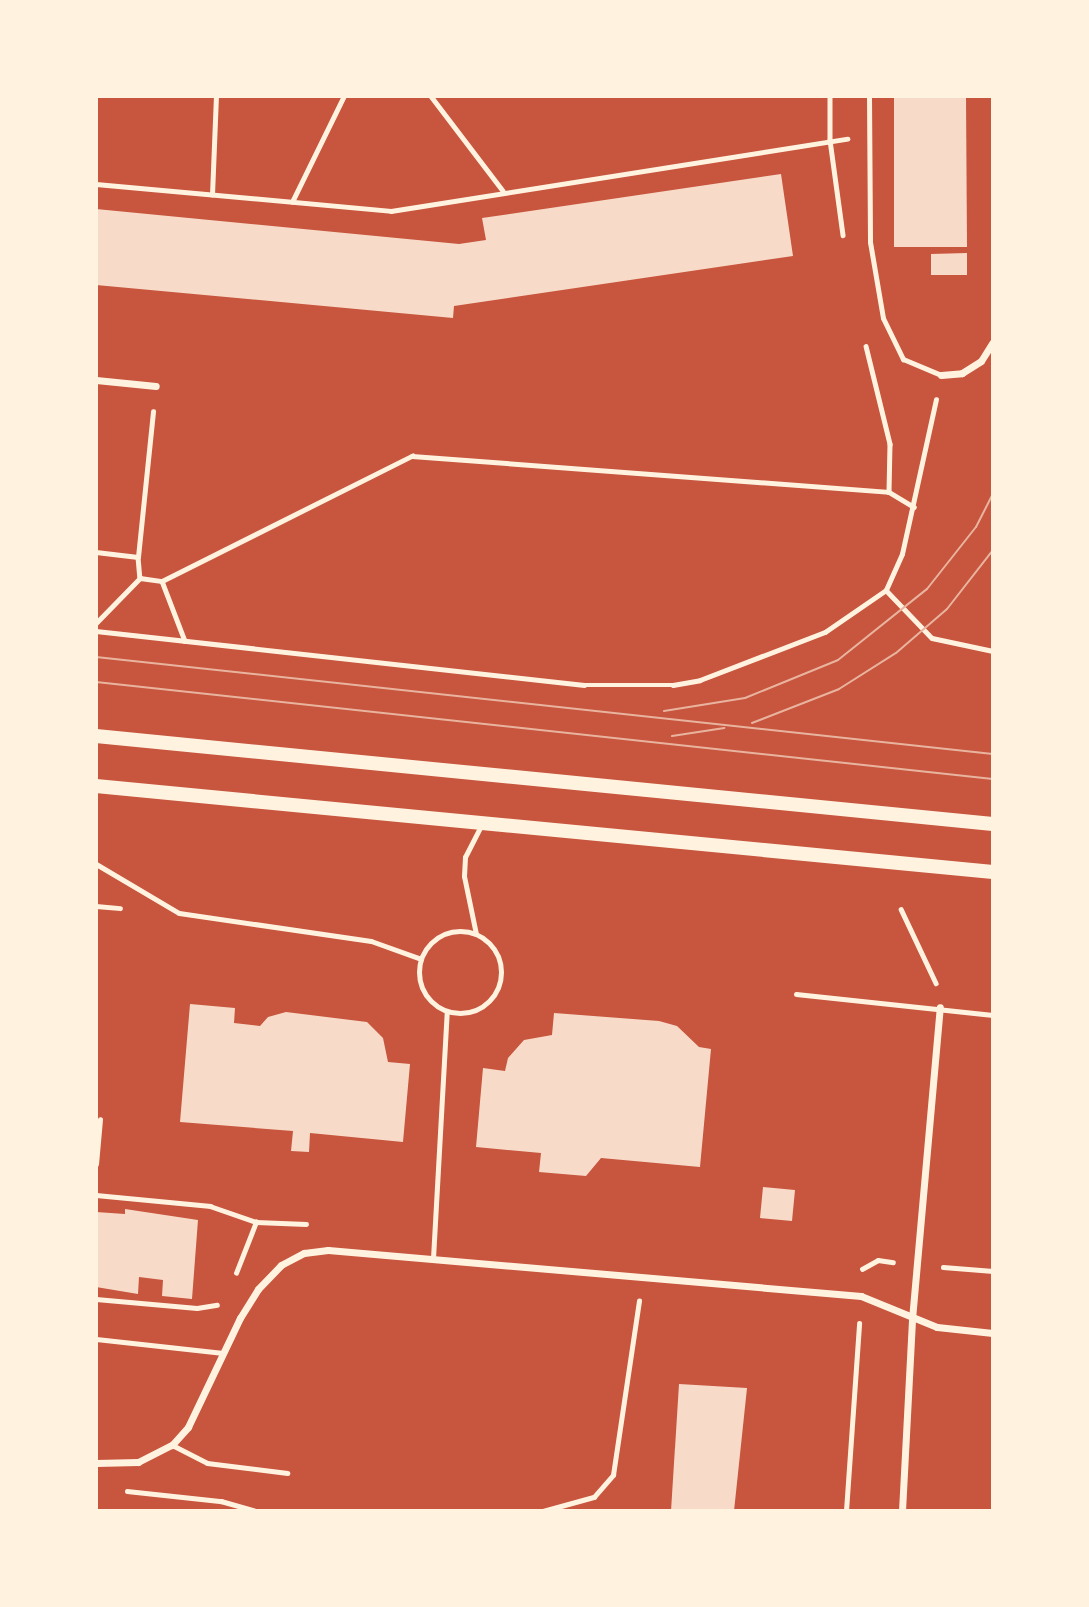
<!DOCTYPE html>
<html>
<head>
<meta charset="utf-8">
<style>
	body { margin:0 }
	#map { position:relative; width:1089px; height:1607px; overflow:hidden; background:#c8553d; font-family:"PT Sans",sans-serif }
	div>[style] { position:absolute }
	.building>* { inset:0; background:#f7dbc8 }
	.path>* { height:4.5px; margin:-2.25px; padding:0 2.25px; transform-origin:2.25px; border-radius:2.25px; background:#fff3e0 }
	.service>* { height:5px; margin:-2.5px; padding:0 2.5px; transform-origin:2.5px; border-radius:2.5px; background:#fff3e0 }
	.service>.ring { margin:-2.5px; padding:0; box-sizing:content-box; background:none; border:5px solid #fff3e0; border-radius:50% }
	.minor>* { height:7px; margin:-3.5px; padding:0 3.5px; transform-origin:3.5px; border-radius:3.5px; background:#fff3e0 }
	.secondary>* { height:14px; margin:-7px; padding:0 7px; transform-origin:7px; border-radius:7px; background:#fff3e0 }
	.tram>* { height:2px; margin:-1px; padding:0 1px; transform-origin:1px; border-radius:1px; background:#e9b49f }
	span { translate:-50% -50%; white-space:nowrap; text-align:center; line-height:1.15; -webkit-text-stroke:5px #fff3e0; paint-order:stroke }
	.frame { position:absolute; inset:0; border:98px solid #fff3e0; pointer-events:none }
</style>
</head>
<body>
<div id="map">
	<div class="building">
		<i style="clip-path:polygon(894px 96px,966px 96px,967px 247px,894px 247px)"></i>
		<i style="clip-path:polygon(781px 174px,793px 256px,454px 306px,453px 318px,96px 285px,96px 209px,459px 244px,486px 240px,482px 218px)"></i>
		<i style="clip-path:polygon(967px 253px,967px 275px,931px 275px,931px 254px)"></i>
		<i style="clip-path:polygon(190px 1004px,235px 1008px,234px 1023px,260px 1026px,268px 1017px,286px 1012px,367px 1022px,383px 1038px,388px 1062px,410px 1064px,403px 1142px,310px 1133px,309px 1152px,291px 1151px,293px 1131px,180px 1122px)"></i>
		<i style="clip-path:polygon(554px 1013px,659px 1021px,677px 1026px,699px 1047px,711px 1049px,700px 1167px,601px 1158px,586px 1176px,539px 1172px,541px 1153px,476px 1147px,483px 1068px,505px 1071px,508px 1058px,524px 1040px,552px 1035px)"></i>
		<i style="clip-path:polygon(763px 1187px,795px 1190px,792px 1221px,760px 1218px)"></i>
		<i style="clip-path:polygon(125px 1209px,198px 1220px,192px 1299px,162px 1296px,163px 1280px,139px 1277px,138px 1294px,96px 1287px,96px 1212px,125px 1214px)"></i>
		<i style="clip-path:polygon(679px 1384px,747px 1388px,734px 1511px,671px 1511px)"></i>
	</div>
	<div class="path">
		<i style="left:431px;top:96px;width:119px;rotate:52.8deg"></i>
		<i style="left:830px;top:96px;width:44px;rotate:90deg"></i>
		<i style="left:830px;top:140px;width:96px;rotate:82.2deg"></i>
		<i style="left:96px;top:184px;width:296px;rotate:5.2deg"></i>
		<i style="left:391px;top:211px;width:462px;rotate:-9deg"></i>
		<i style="left:212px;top:195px;width:99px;rotate:-87.7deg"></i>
		<i style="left:292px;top:202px;width:118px;rotate:-63.9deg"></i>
		<i style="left:866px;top:346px;width:101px;rotate:76.2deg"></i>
		<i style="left:890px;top:444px;width:48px;rotate:91.2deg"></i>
		<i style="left:889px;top:492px;width:29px;rotate:31deg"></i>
		<i style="left:96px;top:552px;width:42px;rotate:6.8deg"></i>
		<i style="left:138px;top:557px;width:21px;rotate:85deg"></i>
		<i style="left:140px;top:578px;width:22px;rotate:8deg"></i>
		<i style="left:162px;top:581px;width:280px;rotate:-26.6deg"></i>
		<i style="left:412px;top:456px;width:478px;rotate:4.3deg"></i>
		<i style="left:138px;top:557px;width:146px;rotate:-84.1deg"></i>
		<i style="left:162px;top:581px;width:64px;rotate:69deg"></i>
		<i style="left:886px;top:590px;width:66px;rotate:46.2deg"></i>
		<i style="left:932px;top:638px;width:62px;rotate:12deg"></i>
		<i style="left:96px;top:623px;width:63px;rotate:-45.6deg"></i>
		<i style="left:96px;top:631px;width:491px;rotate:6.3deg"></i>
		<i style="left:584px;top:685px;width:89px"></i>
		<i style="left:673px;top:685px;width:27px;rotate:-10deg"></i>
		<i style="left:700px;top:680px;width:134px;rotate:-21deg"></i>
		<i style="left:825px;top:632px;width:74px;rotate:-34.5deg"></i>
		<i style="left:886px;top:590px;width:39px;rotate:-66deg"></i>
		<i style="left:902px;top:554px;width:158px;rotate:-77.6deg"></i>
		<i style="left:96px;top:906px;width:24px;rotate:5deg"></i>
		<i style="left:901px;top:909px;width:82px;rotate:64.7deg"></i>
		<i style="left:96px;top:1195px;width:115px;rotate:5.5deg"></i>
		<i style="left:210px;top:1206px;width:49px;rotate:19.2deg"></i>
		<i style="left:256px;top:1222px;width:50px;rotate:2.3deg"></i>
		<i style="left:943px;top:1267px;width:50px;rotate:4.6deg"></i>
		<i style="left:862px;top:1269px;width:18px;rotate:-29deg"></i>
		<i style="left:878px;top:1260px;width:15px;rotate:8deg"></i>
		<i style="left:236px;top:1273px;width:55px;rotate:-68.6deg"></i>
		<i style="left:96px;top:1299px;width:101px;rotate:5.1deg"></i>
		<i style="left:197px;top:1308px;width:20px;rotate:-9deg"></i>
		<i style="left:127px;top:1491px;width:95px;rotate:6.1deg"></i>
		<i style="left:221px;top:1501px;width:37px;rotate:16deg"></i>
		<i style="left:543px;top:1511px;width:53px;rotate:-15.4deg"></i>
		<i style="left:594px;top:1497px;width:29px;rotate:-49deg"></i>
		<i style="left:613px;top:1475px;width:176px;rotate:-81.5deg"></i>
		<i style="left:846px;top:1511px;width:188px;rotate:-86deg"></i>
	</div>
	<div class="service">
		<i style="left:869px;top:96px;width:146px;rotate:89.6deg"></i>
		<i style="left:870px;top:242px;width:77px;rotate:80.3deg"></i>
		<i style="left:883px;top:318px;width:46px;rotate:64deg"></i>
		<i style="left:903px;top:359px;width:41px;rotate:22.8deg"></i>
		<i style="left:96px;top:864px;width:96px;rotate:30.6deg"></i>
		<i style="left:179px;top:913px;width:194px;rotate:8.3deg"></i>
		<i style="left:371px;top:941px;width:53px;rotate:19.8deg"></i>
		<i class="ring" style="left:419px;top:931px;width:77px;height:77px"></i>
		<i style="left:476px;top:934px;width:59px;rotate:-101.7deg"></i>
		<i style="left:464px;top:876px;width:19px;rotate:-87deg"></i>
		<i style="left:465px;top:857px;width:37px;rotate:-63deg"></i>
		<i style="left:796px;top:994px;width:198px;rotate:6.1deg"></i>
		<i style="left:96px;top:1164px;width:45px;rotate:-84.9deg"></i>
		<i style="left:433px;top:1258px;width:247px;rotate:-86.8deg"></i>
		<i style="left:96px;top:1339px;width:128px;rotate:6.3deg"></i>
		<i style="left:172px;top:1445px;width:39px;rotate:27deg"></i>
		<i style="left:207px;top:1463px;width:81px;rotate:7.1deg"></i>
	</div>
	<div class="minor">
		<i style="left:941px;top:375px;width:21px;rotate:-5deg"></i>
		<i style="left:962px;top:373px;width:22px;rotate:-32deg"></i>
		<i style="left:981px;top:361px;width:22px;rotate:-58deg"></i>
		<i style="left:96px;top:380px;width:60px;rotate:5.7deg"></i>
		<i style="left:96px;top:1463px;width:42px;rotate:-1.4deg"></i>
		<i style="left:138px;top:1462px;width:38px;rotate:-27deg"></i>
		<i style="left:172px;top:1445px;width:24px;rotate:-48deg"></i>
		<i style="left:188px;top:1427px;width:121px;rotate:-64.5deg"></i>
		<i style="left:240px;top:1318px;width:34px;rotate:-58deg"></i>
		<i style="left:258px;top:1289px;width:33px;rotate:-46deg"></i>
		<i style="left:281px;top:1265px;width:26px;rotate:-28deg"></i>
		<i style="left:304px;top:1253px;width:24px;rotate:-7deg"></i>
		<i style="left:328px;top:1250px;width:535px;rotate:4.93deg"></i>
		<i style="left:861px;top:1296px;width:82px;rotate:22.2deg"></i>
		<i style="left:937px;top:1327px;width:56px;rotate:6.1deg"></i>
		<i style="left:902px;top:1511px;width:192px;rotate:-87deg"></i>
		<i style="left:912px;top:1319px;width:313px;rotate:-84.9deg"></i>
	</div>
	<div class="secondary">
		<i style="left:96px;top:736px;width:901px;rotate:5.6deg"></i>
		<i style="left:96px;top:786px;width:901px;rotate:5.48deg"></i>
	</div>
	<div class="tram">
		<i style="left:96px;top:657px;width:902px;rotate:6.17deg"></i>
		<i style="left:96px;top:682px;width:902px;rotate:6.17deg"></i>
		<i style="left:664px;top:711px;width:82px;rotate:-9.1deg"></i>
		<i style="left:745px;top:698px;width:100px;rotate:-22.2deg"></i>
		<i style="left:838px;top:660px;width:114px;rotate:-38.6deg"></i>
		<i style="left:927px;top:589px;width:79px;rotate:-51.7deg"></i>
		<i style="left:976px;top:527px;width:37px;rotate:-63deg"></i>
		<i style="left:752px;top:723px;width:93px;rotate:-21.3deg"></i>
		<i style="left:839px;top:689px;width:67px;rotate:-32.3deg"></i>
		<i style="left:896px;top:653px;width:67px;rotate:-40.8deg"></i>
		<i style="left:947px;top:609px;width:75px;rotate:-52.1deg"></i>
		<i style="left:672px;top:736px;width:53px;rotate:-8.7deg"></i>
	</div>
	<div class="frame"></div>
</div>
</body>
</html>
